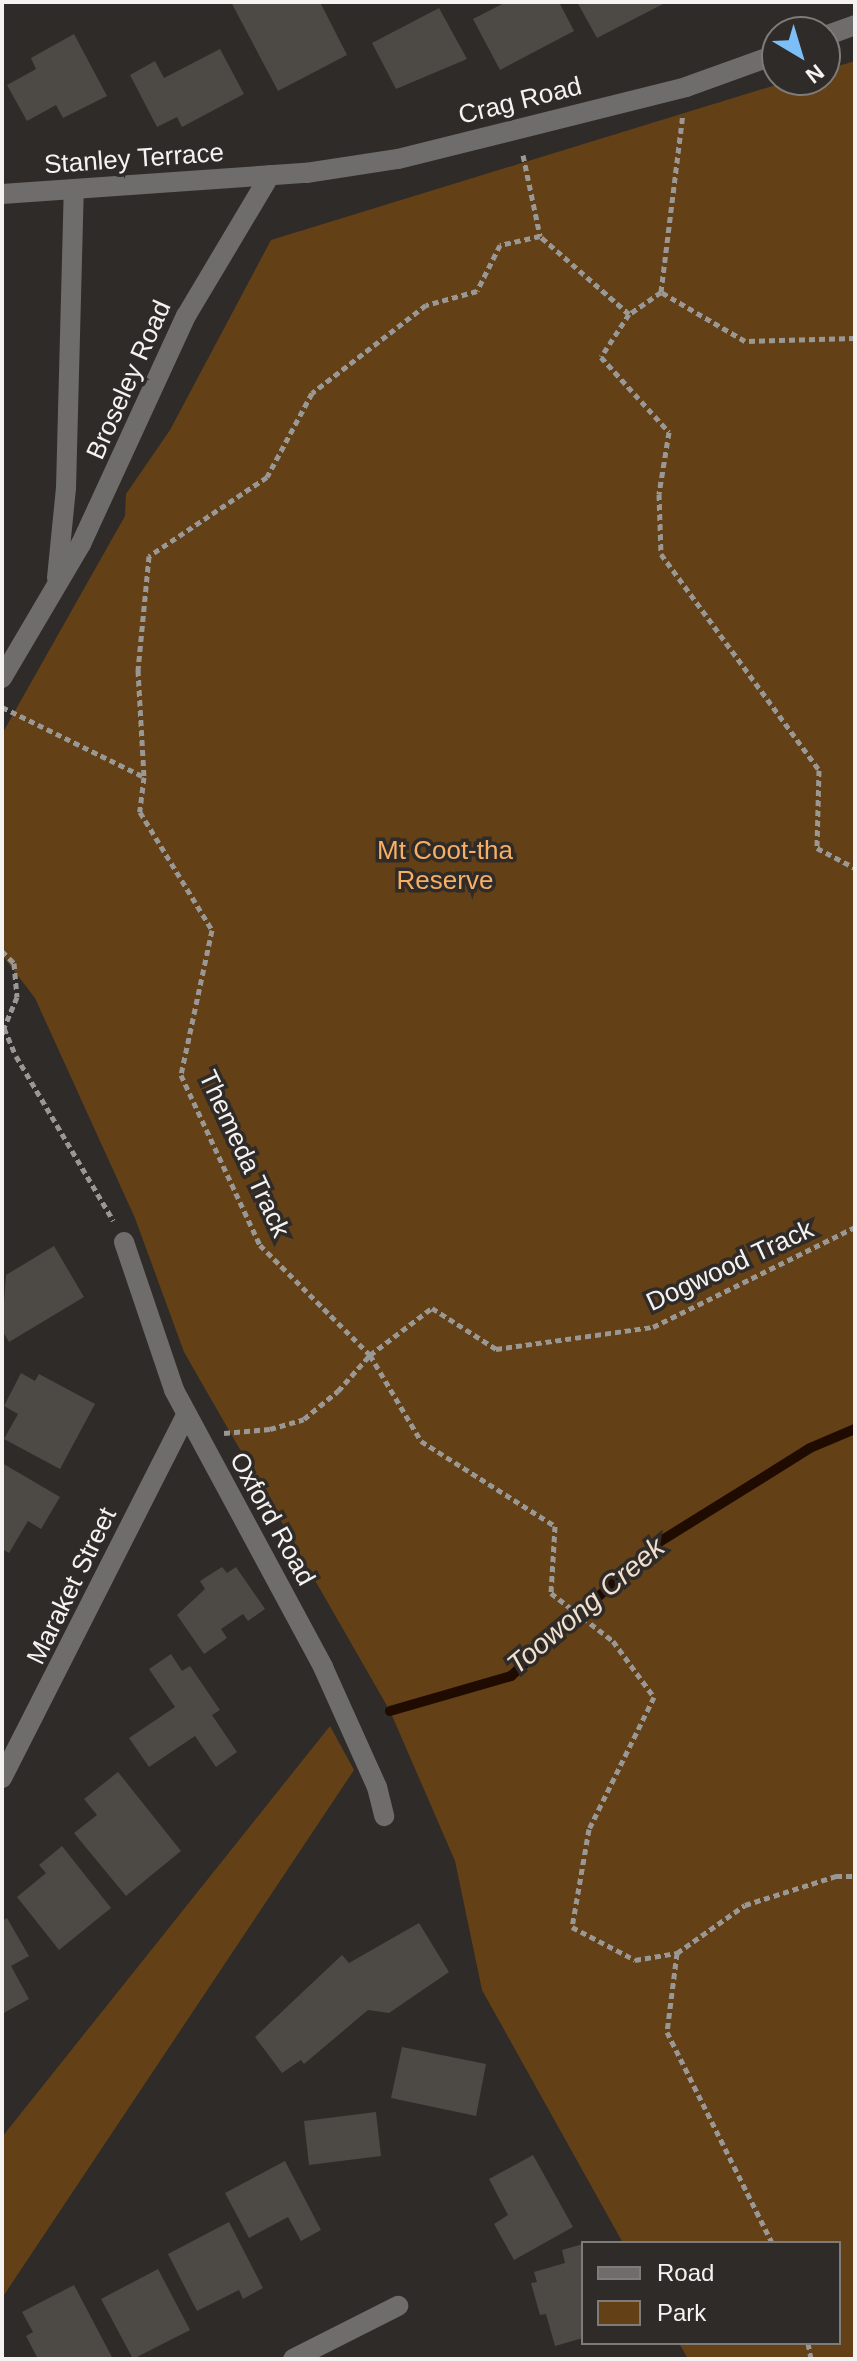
<!DOCTYPE html>
<html>
<head>
<meta charset="utf-8">
<style>
	body { margin:0 }
	#map { position:relative; width:857px; height:2361px; overflow:hidden; background:#2f2b28; font-family:Arial,sans-serif }
	div>[style] { position:absolute }
	.green>* { inset:0; background:#644017 }
	.stream>* { height:10px; margin:-5px; padding:0 5px; transform-origin:5px; border-radius:5px; background:#1f0b00 }
	.building>* { inset:0; background:#4d4945 }
	.path>* { height:5px; margin-top:-2.5px; transform-origin:0; background:repeating-linear-gradient(90deg,#9a9895 0 6px,transparent 0 10px) }
	.minor>* { height:20px; margin:-10px; padding:0 10px; transform-origin:10px; border-radius:10px; background:#6f6d6b }
	span { translate:-50% -50%; white-space:nowrap; text-align:center; line-height:1.15; -webkit-text-stroke:7px #2f2b28; paint-order:stroke }
	.street-label { font-size:26px; color:#f5f3f1 }
	.park-label { font-size:26px; color:#f6af65 }
	.water-label { font-size:28px; color:#f2e0ce; font-style:italic }
	.frame { position:absolute; inset:0; border:4px solid #f5f3f1; pointer-events:none }
	.legend { position:absolute; left:581px; top:2241px; width:260px; height:104px; box-sizing:border-box; background:#2f2b28; border:2px solid #7e7b78; margin:0; padding:10px 14px; list-style:none; font-size:24px; color:#f5f3f1 }
	.legend li { display:flex; align-items:center; gap:16px; height:40px }
	.legend b { width:40px; border:2px solid #7e7b78 }
	.north { position:absolute; left:761px; top:16px; width:80px; height:80px; box-sizing:border-box; background:#2f2b28; border:2px solid #7e7b78; border-radius:50%; rotate:142deg; font-size:22px; font-weight:700; line-height:32px; text-align:center; color:#f5f3f1 }
	.north::after { content:''; display:block; margin:auto; width:28px; height:36px; background:#7bbef8; clip-path:polygon(50% 0,100% 100%,50% 72%,0 100%) }
</style>
</head>
<body>
<div id="map">
	<div class="green">
		<i style="clip-path:polygon(855px 61px,855px 2359px,688px 2359px,679px 2343px,839px 2343px,839px 2243px,623px 2243px,482px 1990px,455px 1861px,390px 1711px,184px 1352px,135px 1218px,35px 998px,2px 955px,2px 734px,125px 516px,126px 494px,170px 430px,271px 240px,792px 80px,825px 80px,825px 70px)"></i>
		<i style="clip-path:polygon(330px 1726px,354px 1770px,2px 2298px,2px 2137px)"></i>
	</div>
	<div class="stream">
		<i style="left:390px;top:1711px;width:126px;rotate:-16.1deg"></i>
		<i style="left:511px;top:1676px;width:196px;rotate:-42.3deg"></i>
		<i style="left:656px;top:1544px;width:181px;rotate:-31.9deg"></i>
		<i style="left:810px;top:1448px;width:49px;rotate:-22.9deg"></i>
	</div>
	<div class="building">
		<i style="clip-path:polygon(231px 2px,320px 2px,347px 55px,278px 91px)"></i>
		<i style="clip-path:polygon(506px 2px,559px 2px,574px 31px,500px 70px,473px 19px)"></i>
		<i style="clip-path:polygon(577px 2px,667px 2px,597px 38px)"></i>
		<i style="clip-path:polygon(439px 8px,467px 59px,396px 89px,372px 43px)"></i>
		<i style="clip-path:polygon(74px 34px,107px 96px,63px 118px,56px 105px,27px 121px,7px 85px,36px 69px,31px 58px)"></i>
		<i style="clip-path:polygon(220px 49px,244px 94px,182px 127px,177px 117px,157px 127px,130px 75px,155px 61px,164px 78px)"></i>
		<i style="clip-path:polygon(54px 1246px,84px 1297px,9px 1342px,2px 1330px,6px 1275px)"></i>
		<i style="clip-path:polygon(21px 1373px,35px 1381px,39px 1374px,95px 1404px,60px 1469px,4px 1439px,18px 1414px,4px 1406px)"></i>
		<i style="clip-path:polygon(2px 1463px,60px 1497px,41px 1529px,28px 1521px,9px 1553px,2px 1549px)"></i>
		<i style="clip-path:polygon(222px 1567px,227px 1573px,236px 1567px,265px 1609px,248px 1621px,243px 1614px,221px 1629px,227px 1638px,204px 1654px,177px 1615px,205px 1589px,200px 1581px)"></i>
		<i style="clip-path:polygon(171px 1654px,182px 1671px,190px 1666px,220px 1710px,212px 1715px,237px 1752px,216px 1767px,195px 1736px,149px 1767px,129px 1738px,175px 1707px,149px 1669px)"></i>
		<i style="clip-path:polygon(118px 1772px,181px 1851px,126px 1896px,74px 1833px,97px 1815px,84px 1799px)"></i>
		<i style="clip-path:polygon(62px 1846px,111px 1908px,59px 1950px,17px 1897px,46px 1873px,39px 1865px)"></i>
		<i style="clip-path:polygon(7px 1918px,29px 1956px,11px 1966px,29px 1999px,2px 2014px,2px 1921px)"></i>
		<i style="clip-path:polygon(419px 1923px,449px 1972px,389px 2013px,368px 2010px,304px 2064px,301px 2060px,282px 2073px,255px 2037px,342px 1955px,349px 1963px)"></i>
		<i style="clip-path:polygon(402px 2047px,486px 2064px,476px 2116px,391px 2098px)"></i>
		<i style="clip-path:polygon(376px 2112px,381px 2156px,309px 2165px,304px 2121px)"></i>
		<i style="clip-path:polygon(533px 2155px,573px 2227px,514px 2260px,494px 2224px,508px 2215px,489px 2179px)"></i>
		<i style="clip-path:polygon(285px 2161px,321px 2230px,301px 2241px,288px 2217px,249px 2238px,225px 2193px)"></i>
		<i style="clip-path:polygon(229px 2222px,263px 2288px,243px 2299px,239px 2290px,197px 2311px,168px 2254px)"></i>
		<i style="clip-path:polygon(583px 2244px,583px 2338px,555px 2346px,546px 2314px,540px 2315px,531px 2283px,537px 2282px,534px 2272px,565px 2263px,562px 2250px)"></i>
		<i style="clip-path:polygon(158px 2269px,190px 2330px,133px 2359px,101px 2299px)"></i>
		<i style="clip-path:polygon(74px 2285px,113px 2359px,38px 2359px,26px 2336px,33px 2332px,22px 2312px)"></i>
	</div>
	<div class="path">
		<i style="left:523px;top:155px;width:83px;rotate:78.1deg"></i>
		<i style="left:661px;top:292px;width:179px;rotate:-83deg"></i>
		<i style="left:629px;top:314px;width:51px;rotate:123.1deg"></i>
		<i style="left:601px;top:357px;width:101px;rotate:47.8deg"></i>
		<i style="left:669px;top:432px;width:63px;rotate:99.2deg"></i>
		<i style="left:659px;top:494px;width:60px;rotate:88.1deg"></i>
		<i style="left:661px;top:554px;width:268px;rotate:53.8deg"></i>
		<i style="left:819px;top:770px;width:78px;rotate:91.5deg"></i>
		<i style="left:817px;top:848px;width:43px;rotate:27.8deg"></i>
		<i style="left:855px;top:338px;width:110px;rotate:178.4deg"></i>
		<i style="left:745px;top:341px;width:97px;rotate:-149.7deg"></i>
		<i style="left:661px;top:292px;width:39px;rotate:145deg"></i>
		<i style="left:629px;top:314px;width:118px;rotate:-138.8deg"></i>
		<i style="left:540px;top:236px;width:41px;rotate:167.3deg"></i>
		<i style="left:500px;top:245px;width:51px;rotate:116.6deg"></i>
		<i style="left:477px;top:291px;width:53px;rotate:164.6deg"></i>
		<i style="left:426px;top:305px;width:144px;rotate:142.3deg"></i>
		<i style="left:312px;top:393px;width:95px;rotate:118.2deg"></i>
		<i style="left:267px;top:477px;width:142px;rotate:146.2deg"></i>
		<i style="left:149px;top:556px;width:115px;rotate:95.5deg"></i>
		<i style="left:138px;top:670px;width:107px;rotate:86.8deg"></i>
		<i style="left:144px;top:777px;width:35px;rotate:97deg"></i>
		<i style="left:140px;top:812px;width:138px;rotate:58.6deg"></i>
		<i style="left:212px;top:930px;width:148px;rotate:102.1deg"></i>
		<i style="left:181px;top:1075px;width:187px;rotate:65.1deg"></i>
		<i style="left:260px;top:1245px;width:156px;rotate:45deg"></i>
		<i style="left:370px;top:1355px;width:100px;rotate:59.3deg"></i>
		<i style="left:421px;top:1441px;width:159px;rotate:32.4deg"></i>
		<i style="left:555px;top:1526px;width:67px;rotate:93.4deg"></i>
		<i style="left:551px;top:1593px;width:78px;rotate:37.7deg"></i>
		<i style="left:613px;top:1641px;width:69px;rotate:53.8deg"></i>
		<i style="left:654px;top:1697px;width:147px;rotate:116.2deg"></i>
		<i style="left:589px;top:1829px;width:99px;rotate:99.8deg"></i>
		<i style="left:572px;top:1927px;width:71px;rotate:27.6deg"></i>
		<i style="left:635px;top:1960px;width:43px;rotate:-9.5deg"></i>
		<i style="left:677px;top:1953px;width:83px;rotate:-35.2deg"></i>
		<i style="left:745px;top:1905px;width:96px;rotate:-17.7deg"></i>
		<i style="left:836px;top:1876px;width:19px"></i>
		<i style="left:2px;top:707px;width:158px;rotate:26.2deg"></i>
		<i style="left:2px;top:951px;width:17px;rotate:45deg"></i>
		<i style="left:14px;top:963px;width:34px;rotate:85deg"></i>
		<i style="left:17px;top:997px;width:34px;rotate:113deg"></i>
		<i style="left:4px;top:1028px;width:30px;rotate:67deg"></i>
		<i style="left:16px;top:1056px;width:191px;rotate:59.4deg"></i>
		<i style="left:224px;top:1433px;width:46px;rotate:-5deg"></i>
		<i style="left:270px;top:1429px;width:35px;rotate:-16deg"></i>
		<i style="left:304px;top:1419px;width:44px;rotate:-39.5deg"></i>
		<i style="left:338px;top:1391px;width:48px;rotate:-48.4deg"></i>
		<i style="left:370px;top:1355px;width:78px;rotate:-37.2deg"></i>
		<i style="left:432px;top:1308px;width:76px;rotate:32.6deg"></i>
		<i style="left:496px;top:1349px;width:159px;rotate:-8deg"></i>
		<i style="left:653px;top:1327px;width:225px;rotate:-26.3deg"></i>
		<i style="left:677px;top:1953px;width:80px;rotate:97.2deg"></i>
		<i style="left:667px;top:2032px;width:236px;rotate:63.5deg"></i>
		<i style="left:808px;top:2343px;width:16px;rotate:79deg"></i>
	</div>
	<div class="minor">
		<i style="left:825px;top:36px;width:32px;rotate:-20deg"></i>
		<i style="left:2px;top:194px;width:305px;rotate:-4deg"></i>
		<i style="left:306px;top:173px;width:93px;rotate:-8.7deg"></i>
		<i style="left:398px;top:159px;width:297px;rotate:-14deg"></i>
		<i style="left:686px;top:87px;width:97px;rotate:-19.9deg"></i>
		<i style="left:57px;top:578px;width:90px;rotate:-84.3deg"></i>
		<i style="left:66px;top:488px;width:299px;rotate:-88.5deg"></i>
		<i style="left:2px;top:678px;width:156px;rotate:-59.5deg"></i>
		<i style="left:81px;top:544px;width:251px;rotate:-65.3deg"></i>
		<i style="left:186px;top:316px;width:164px;rotate:-59.2deg"></i>
		<i style="left:124px;top:1242px;width:156px;rotate:71.3deg"></i>
		<i style="left:174px;top:1390px;width:315px;rotate:61.7deg"></i>
		<i style="left:323px;top:1667px;width:132px;rotate:65.8deg"></i>
		<i style="left:377px;top:1787px;width:30px;rotate:76deg"></i>
		<i style="left:2px;top:1778px;width:407px;rotate:-63.1deg"></i>
		<i style="left:293px;top:2359px;width:118px;rotate:-26.8deg"></i>
	</div>
	<div class="street-label">
		<span style="left:520px;top:101px;rotate:-14deg">Crag Road</span>
		<span style="left:134px;top:159px;rotate:-4deg">Stanley Terrace</span>
		<span style="left:129px;top:380px;rotate:-66deg">Broseley Road</span>
		<span style="left:244px;top:1154px;rotate:65deg">Themeda Track</span>
		<span style="left:730px;top:1266px;rotate:-25deg">Dogwood Track</span>
		<span style="left:272px;top:1519px;rotate:61deg">Oxford Road</span>
		<span style="left:72px;top:1586px;rotate:-64deg">Maraket Street</span>
	</div>
	<div class="park-label">
		<span style="left:445px;top:866px">Mt Coot-tha<br>Reserve</span>
	</div>
	<div class="water-label">
		<span style="left:586px;top:1606px;rotate:-40deg">Toowong Creek</span>
	</div>
	<div class="frame"></div>
	<ul class="legend">
	<li><b style="height:10px;background:#6f6d6b"></b>Road</li>
	<li><b style="height:22px;background:#644017"></b>Park</li>
	</ul>
	<div class="north">N</div>
</div>
</body>
</html>
